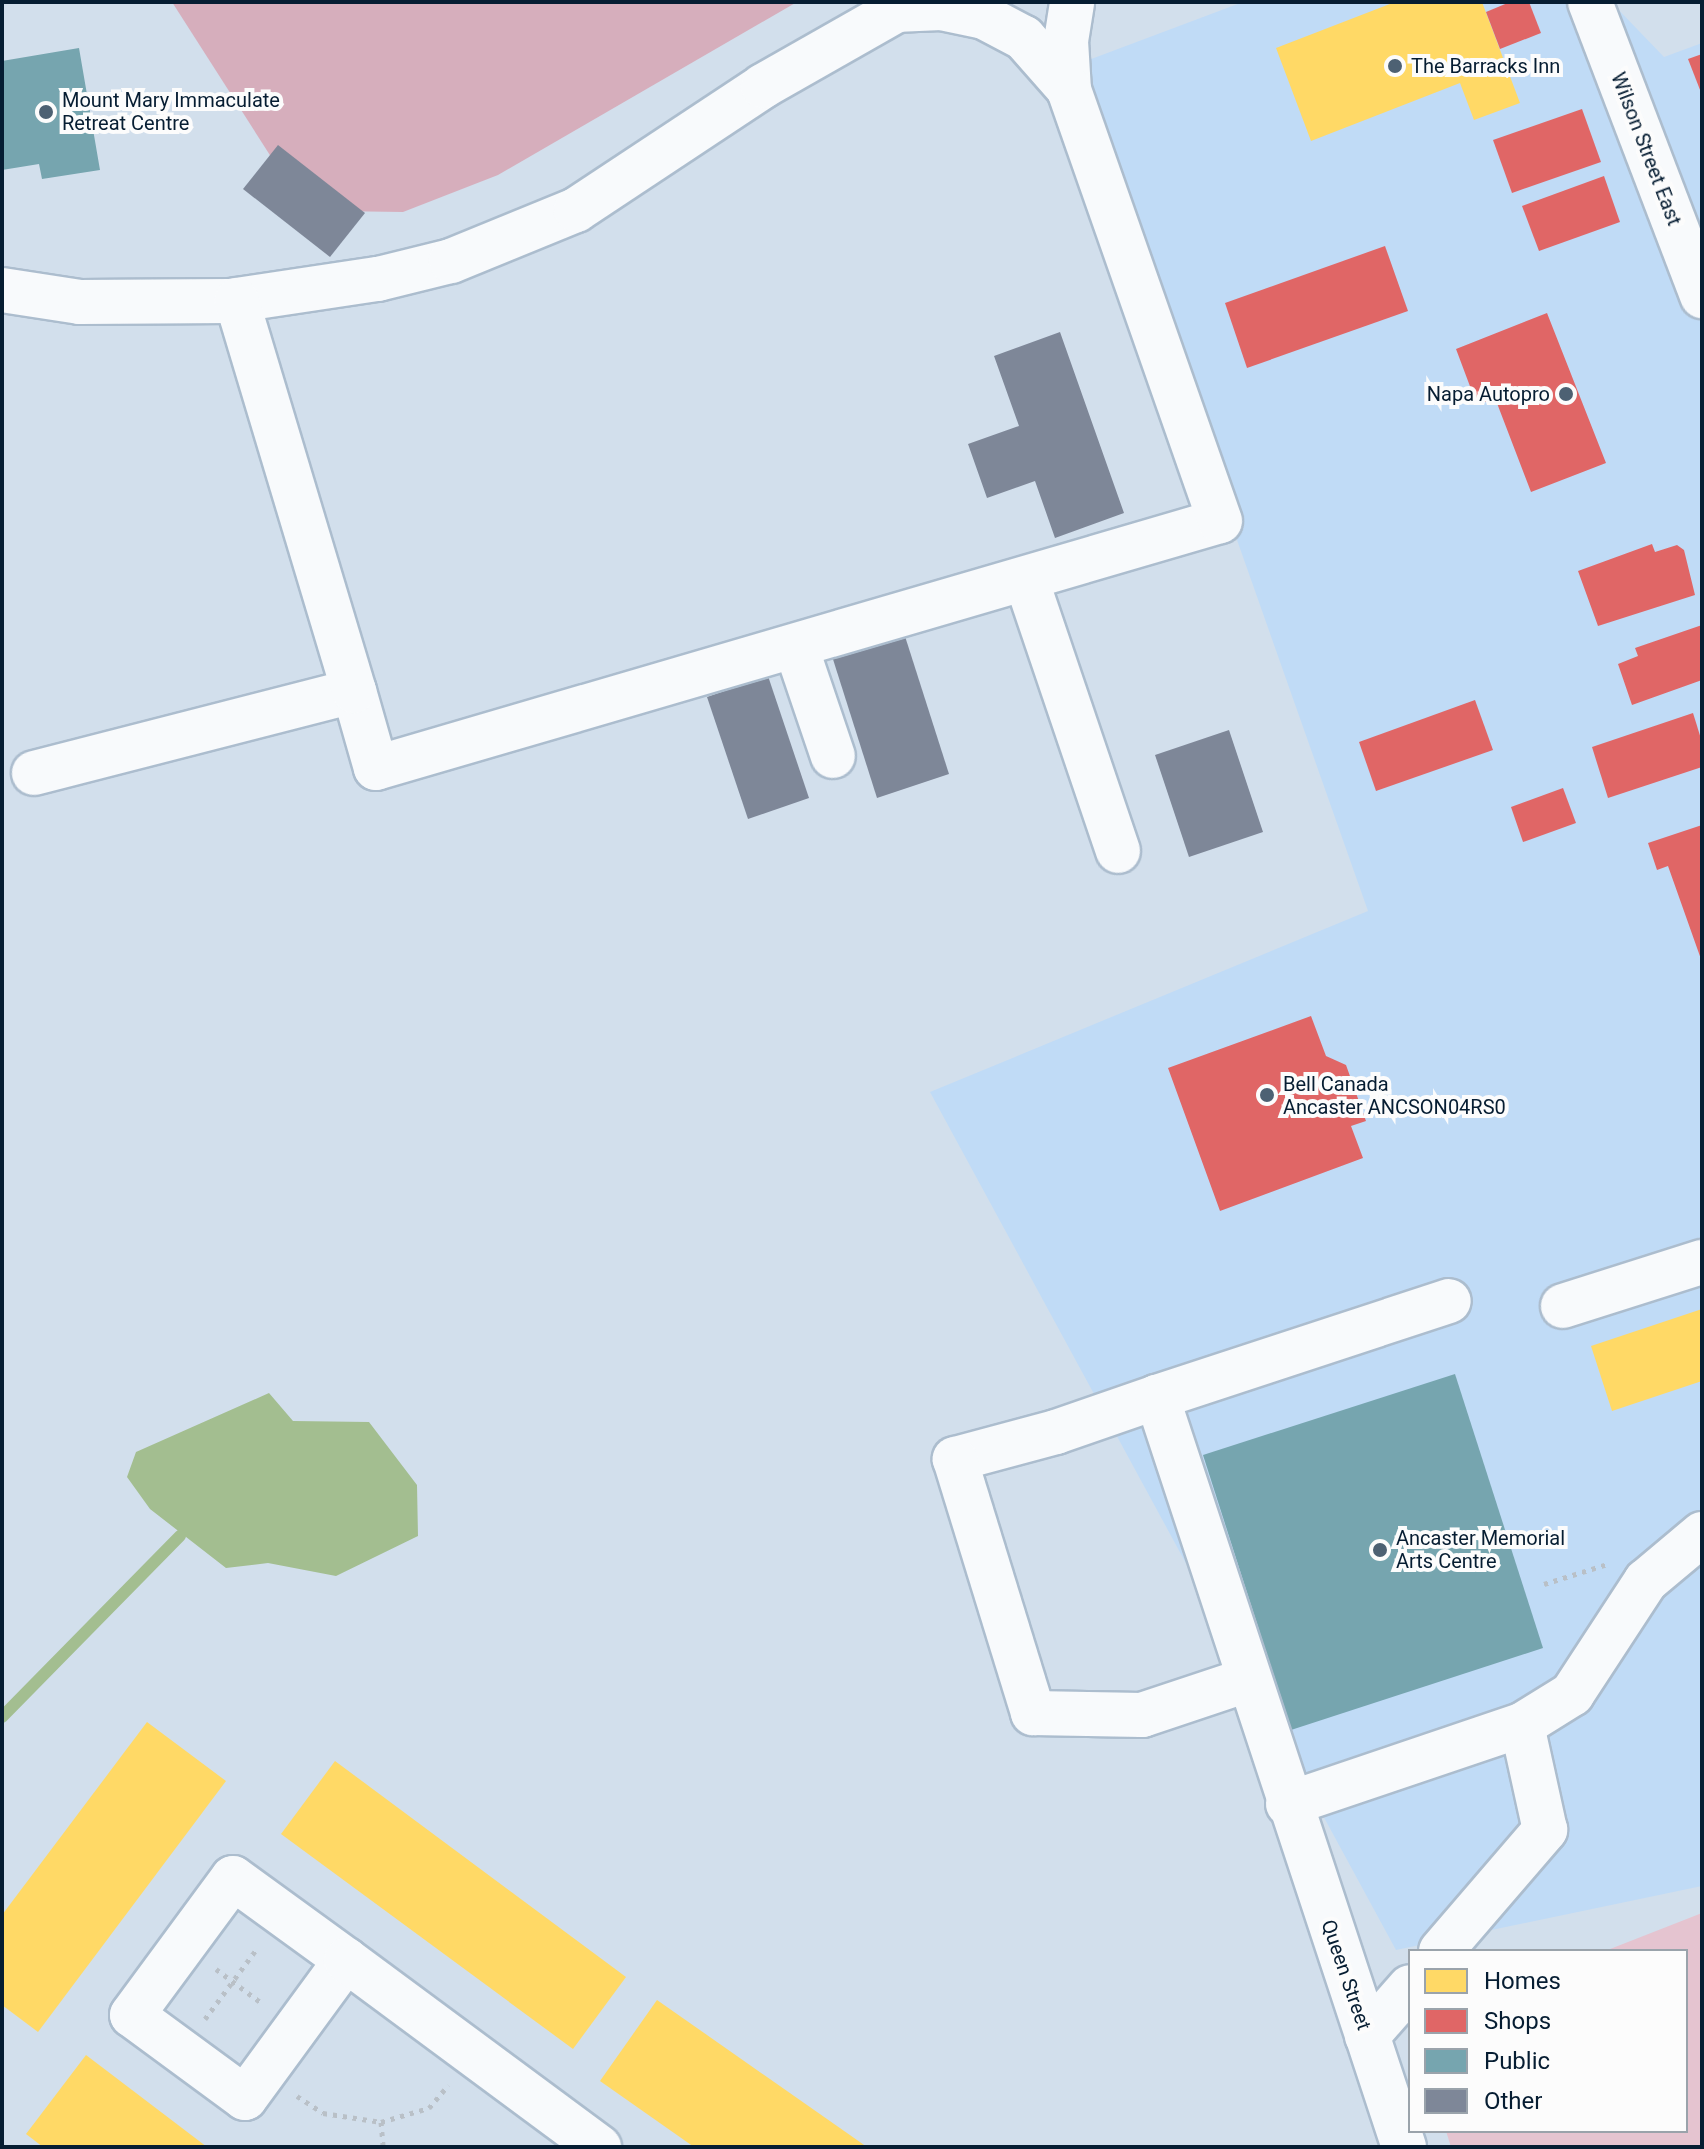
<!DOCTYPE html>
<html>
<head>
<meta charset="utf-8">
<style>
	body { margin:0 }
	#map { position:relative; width:1704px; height:2149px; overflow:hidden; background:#d2dfec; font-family:Roboto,sans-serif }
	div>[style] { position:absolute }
	.built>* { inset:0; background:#c0dbf6 }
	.green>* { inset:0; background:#e5c4d0 }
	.forest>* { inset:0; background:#d6aebc }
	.water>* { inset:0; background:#a3be90 }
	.homes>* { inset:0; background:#ffd966 }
	.shops>* { inset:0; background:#e06666 }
	.public>* { inset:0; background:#76a5af }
	.stream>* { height:12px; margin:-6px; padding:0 6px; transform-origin:6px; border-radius:6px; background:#a3be90 }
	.building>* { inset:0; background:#7e8798 }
	.path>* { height:5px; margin-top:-2.5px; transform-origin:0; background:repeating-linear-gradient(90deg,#b9c0c7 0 4px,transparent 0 10px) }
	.roads { filter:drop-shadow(2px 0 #acbdce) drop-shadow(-2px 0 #acbdce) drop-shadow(0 2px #acbdce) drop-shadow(0 -2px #acbdce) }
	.minor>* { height:44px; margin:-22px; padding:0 22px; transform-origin:22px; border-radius:22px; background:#f8fafc }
	.major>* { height:44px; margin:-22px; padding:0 22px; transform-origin:22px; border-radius:22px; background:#f8fafc }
	.dots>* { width:22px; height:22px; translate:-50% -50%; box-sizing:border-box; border:4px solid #fcfcfc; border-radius:50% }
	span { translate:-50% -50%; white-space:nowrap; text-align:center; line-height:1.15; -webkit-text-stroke:8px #fcfcfc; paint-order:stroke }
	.poi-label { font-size:20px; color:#061d32 }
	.left { translate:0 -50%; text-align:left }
	.right { translate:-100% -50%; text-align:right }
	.street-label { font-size:20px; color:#061d32 }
	.frame { position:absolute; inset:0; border:4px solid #061d32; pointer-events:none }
	.legend { position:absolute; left:1408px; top:1949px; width:280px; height:184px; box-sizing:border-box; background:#fcfcfc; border:2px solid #9aa3ab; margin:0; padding:10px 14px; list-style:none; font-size:24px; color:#061d32 }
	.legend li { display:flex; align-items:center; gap:16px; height:40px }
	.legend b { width:40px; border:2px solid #9aa3ab }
</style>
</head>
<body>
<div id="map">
	<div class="built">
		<i style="clip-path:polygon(1243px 2px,1611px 2px,1664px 57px,1702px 43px,1702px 1886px,1396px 1950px,930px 1092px,1368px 911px,1070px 67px)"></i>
	</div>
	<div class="green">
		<i style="clip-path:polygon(1702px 1913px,1702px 2147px,1451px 2147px,1446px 2131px,1686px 2131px,1686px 1951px,1605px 1951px)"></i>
	</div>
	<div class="forest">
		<i style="clip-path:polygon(172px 2px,797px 2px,498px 175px,403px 212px,333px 211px,282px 174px)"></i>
	</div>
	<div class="water">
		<i style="clip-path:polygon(269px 1393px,293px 1421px,369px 1422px,417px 1485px,418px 1536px,336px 1576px,268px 1563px,226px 1568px,150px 1509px,127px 1477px,136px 1452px)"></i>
	</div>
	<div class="homes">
		<i style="clip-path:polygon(1395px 2px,1482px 2px,1520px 103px,1474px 120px,1460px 83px,1311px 141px,1276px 48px)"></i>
		<i style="clip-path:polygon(1702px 1309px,1702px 1381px,1612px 1411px,1591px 1346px)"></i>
		<i style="clip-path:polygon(147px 1722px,226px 1781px,38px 2032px,2px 2005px,2px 1915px)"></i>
		<i style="clip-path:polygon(335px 1761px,626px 1977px,573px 2049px,281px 1834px)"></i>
		<i style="clip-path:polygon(657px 2000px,867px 2147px,694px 2147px,600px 2081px)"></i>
		<i style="clip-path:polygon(86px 2055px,207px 2147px,43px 2147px,26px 2134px)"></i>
	</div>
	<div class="shops">
		<i style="clip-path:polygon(1510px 2px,1529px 2px,1541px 33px,1500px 49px,1486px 12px)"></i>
		<i style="clip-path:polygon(1702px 54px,1702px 95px,1688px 59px)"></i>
		<i style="clip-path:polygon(1582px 109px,1601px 162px,1512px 193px,1493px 140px)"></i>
		<i style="clip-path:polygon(1604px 176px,1620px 222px,1539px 251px,1522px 206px)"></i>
		<i style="clip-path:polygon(1385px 246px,1408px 311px,1247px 368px,1225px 303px)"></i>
		<i style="clip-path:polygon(1547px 313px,1606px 463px,1531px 492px,1495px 398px,1477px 405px,1456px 349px)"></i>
		<i style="clip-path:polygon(1652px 544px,1655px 552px,1677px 545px,1684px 550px,1695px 595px,1598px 626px,1578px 571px)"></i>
		<i style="clip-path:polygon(1702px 625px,1702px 680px,1632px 705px,1618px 664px,1638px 656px,1635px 648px)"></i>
		<i style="clip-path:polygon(1475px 700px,1493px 750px,1376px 791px,1359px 742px)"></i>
		<i style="clip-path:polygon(1693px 713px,1702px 742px,1702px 767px,1608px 798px,1592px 747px)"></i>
		<i style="clip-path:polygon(1563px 788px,1576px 823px,1523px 842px,1511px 807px)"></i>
		<i style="clip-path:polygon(1702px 825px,1702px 962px,1668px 866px,1657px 870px,1648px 843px)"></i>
		<i style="clip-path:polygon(1311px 1016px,1326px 1056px,1346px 1065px,1366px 1121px,1351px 1126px,1363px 1158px,1220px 1211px,1168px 1068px)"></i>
	</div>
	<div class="public">
		<i style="clip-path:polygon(79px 48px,100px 170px,42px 179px,39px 164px,2px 170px,2px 61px)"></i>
		<i style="clip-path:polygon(1455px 1374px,1543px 1648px,1291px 1730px,1203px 1455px)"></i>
	</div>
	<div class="stream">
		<i style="left:2px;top:1717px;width:254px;rotate:-45.5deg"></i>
	</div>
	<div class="building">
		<i style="clip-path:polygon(278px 145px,365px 213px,330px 257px,243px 189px)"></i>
		<i style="clip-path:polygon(1060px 332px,1124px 513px,1055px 538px,1035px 481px,987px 498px,968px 444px,1019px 426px,994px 356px)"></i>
		<i style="clip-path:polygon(903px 630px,949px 774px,877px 798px,831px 653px)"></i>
		<i style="clip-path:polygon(768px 676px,809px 798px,748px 819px,707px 697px)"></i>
		<i style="clip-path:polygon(1229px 730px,1263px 832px,1189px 857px,1155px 755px)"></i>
	</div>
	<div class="path">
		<i style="left:1544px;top:1584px;width:67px;rotate:-17.4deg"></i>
		<i style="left:216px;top:1969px;width:59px;rotate:36.7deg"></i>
		<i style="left:205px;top:2019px;width:89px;rotate:-53.6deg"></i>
		<i style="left:297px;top:2096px;width:31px;rotate:33deg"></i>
		<i style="left:323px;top:2113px;width:59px;rotate:8.8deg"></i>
		<i style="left:381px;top:2122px;width:50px;rotate:-16.3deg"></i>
		<i style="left:429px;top:2108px;width:30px;rotate:-50deg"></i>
		<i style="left:381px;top:2122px;width:25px;rotate:85deg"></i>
	</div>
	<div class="roads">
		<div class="minor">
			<i style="left:1069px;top:90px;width:49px;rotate:-93.5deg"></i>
			<i style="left:1066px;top:41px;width:39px;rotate:-81deg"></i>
			<i style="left:2px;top:290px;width:79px;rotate:8.7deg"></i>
			<i style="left:80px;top:302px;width:150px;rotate:-0.4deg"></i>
			<i style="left:230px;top:301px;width:150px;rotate:-8.5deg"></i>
			<i style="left:378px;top:279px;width:75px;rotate:-13.9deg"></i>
			<i style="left:451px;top:261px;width:135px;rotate:-22.2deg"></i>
			<i style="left:576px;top:210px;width:224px;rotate:-33.5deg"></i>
			<i style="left:763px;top:86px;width:170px;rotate:-29.6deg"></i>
			<i style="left:1026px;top:579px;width:287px;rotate:71.3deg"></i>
			<i style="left:796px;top:647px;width:115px;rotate:71.3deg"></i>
			<i style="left:354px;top:691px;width:80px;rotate:74.1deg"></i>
			<i style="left:376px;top:768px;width:879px;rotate:-16.31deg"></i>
			<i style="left:1220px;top:521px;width:459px;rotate:-109.3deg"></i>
			<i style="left:1068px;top:88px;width:67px;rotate:-131.3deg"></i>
			<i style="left:1024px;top:38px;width:45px;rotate:-152.3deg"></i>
			<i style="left:984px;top:17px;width:44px;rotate:-168.2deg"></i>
			<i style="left:941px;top:8px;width:46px;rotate:177.5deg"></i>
			<i style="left:34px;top:773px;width:330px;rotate:-14.4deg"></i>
			<i style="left:354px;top:691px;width:408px;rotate:-106.7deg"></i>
			<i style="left:1563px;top:1306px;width:146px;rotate:-17.6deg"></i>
			<i style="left:1157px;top:1397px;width:107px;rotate:160.9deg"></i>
			<i style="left:1056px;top:1432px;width:105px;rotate:165deg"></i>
			<i style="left:955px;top:1459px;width:266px;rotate:72.9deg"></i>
			<i style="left:1033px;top:1713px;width:109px;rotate:1.1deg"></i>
			<i style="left:1142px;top:1715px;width:111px;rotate:-18.4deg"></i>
			<i style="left:1288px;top:1804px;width:247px;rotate:-18.7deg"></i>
			<i style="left:1522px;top:1725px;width:59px;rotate:-31.8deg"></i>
			<i style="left:1572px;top:1694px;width:135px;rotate:-56.8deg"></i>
			<i style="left:1646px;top:1581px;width:73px;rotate:-40deg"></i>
			<i style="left:1441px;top:1951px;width:160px;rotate:-49.3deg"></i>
			<i style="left:1545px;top:1830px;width:107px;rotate:-102.4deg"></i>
			<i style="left:346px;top:1960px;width:171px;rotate:126.2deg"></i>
			<i style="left:245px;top:2098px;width:140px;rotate:-143.7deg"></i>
			<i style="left:132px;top:2015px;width:170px;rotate:-53.6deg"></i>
			<i style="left:233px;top:1878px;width:140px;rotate:36deg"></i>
			<i style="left:346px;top:1960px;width:315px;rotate:36.5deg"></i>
			<i style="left:1367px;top:2036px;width:65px;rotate:-48.7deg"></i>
			<i style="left:1404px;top:2147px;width:790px;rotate:-108.23deg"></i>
			<i style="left:1157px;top:1397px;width:307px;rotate:-18.2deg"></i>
		</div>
		<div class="major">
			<i style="left:1590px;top:2px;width:315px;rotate:69.1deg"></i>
		</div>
	</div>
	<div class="dots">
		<i style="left:1395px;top:66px;background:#4d6173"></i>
		<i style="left:46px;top:112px;background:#4d6173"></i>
		<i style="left:1566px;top:394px;background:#4d6173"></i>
		<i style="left:1267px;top:1095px;background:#4d6173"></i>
		<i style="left:1380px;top:1550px;background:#4d6173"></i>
	</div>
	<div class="poi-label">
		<span class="left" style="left:1411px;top:66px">The Barracks Inn</span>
		<span class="left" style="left:62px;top:112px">Mount Mary Immaculate<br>Retreat Centre</span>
		<span class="right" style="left:1550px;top:394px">Napa Autopro</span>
		<span class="left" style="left:1283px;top:1096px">Bell Canada<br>Ancaster ANCSON04RS0</span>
		<span class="left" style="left:1396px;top:1550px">Ancaster Memorial<br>Arts Centre</span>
	</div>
	<div class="street-label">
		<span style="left:1646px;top:149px;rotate:69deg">Wilson Street East</span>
		<span style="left:1346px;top:1975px;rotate:71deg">Queen Street</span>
	</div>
	<div class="frame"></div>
	<ul class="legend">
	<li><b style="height:22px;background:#ffd966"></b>Homes</li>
	<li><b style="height:22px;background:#e06666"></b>Shops</li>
	<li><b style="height:22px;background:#76a5af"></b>Public</li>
	<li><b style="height:22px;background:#7e8798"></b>Other</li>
	</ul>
</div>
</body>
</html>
